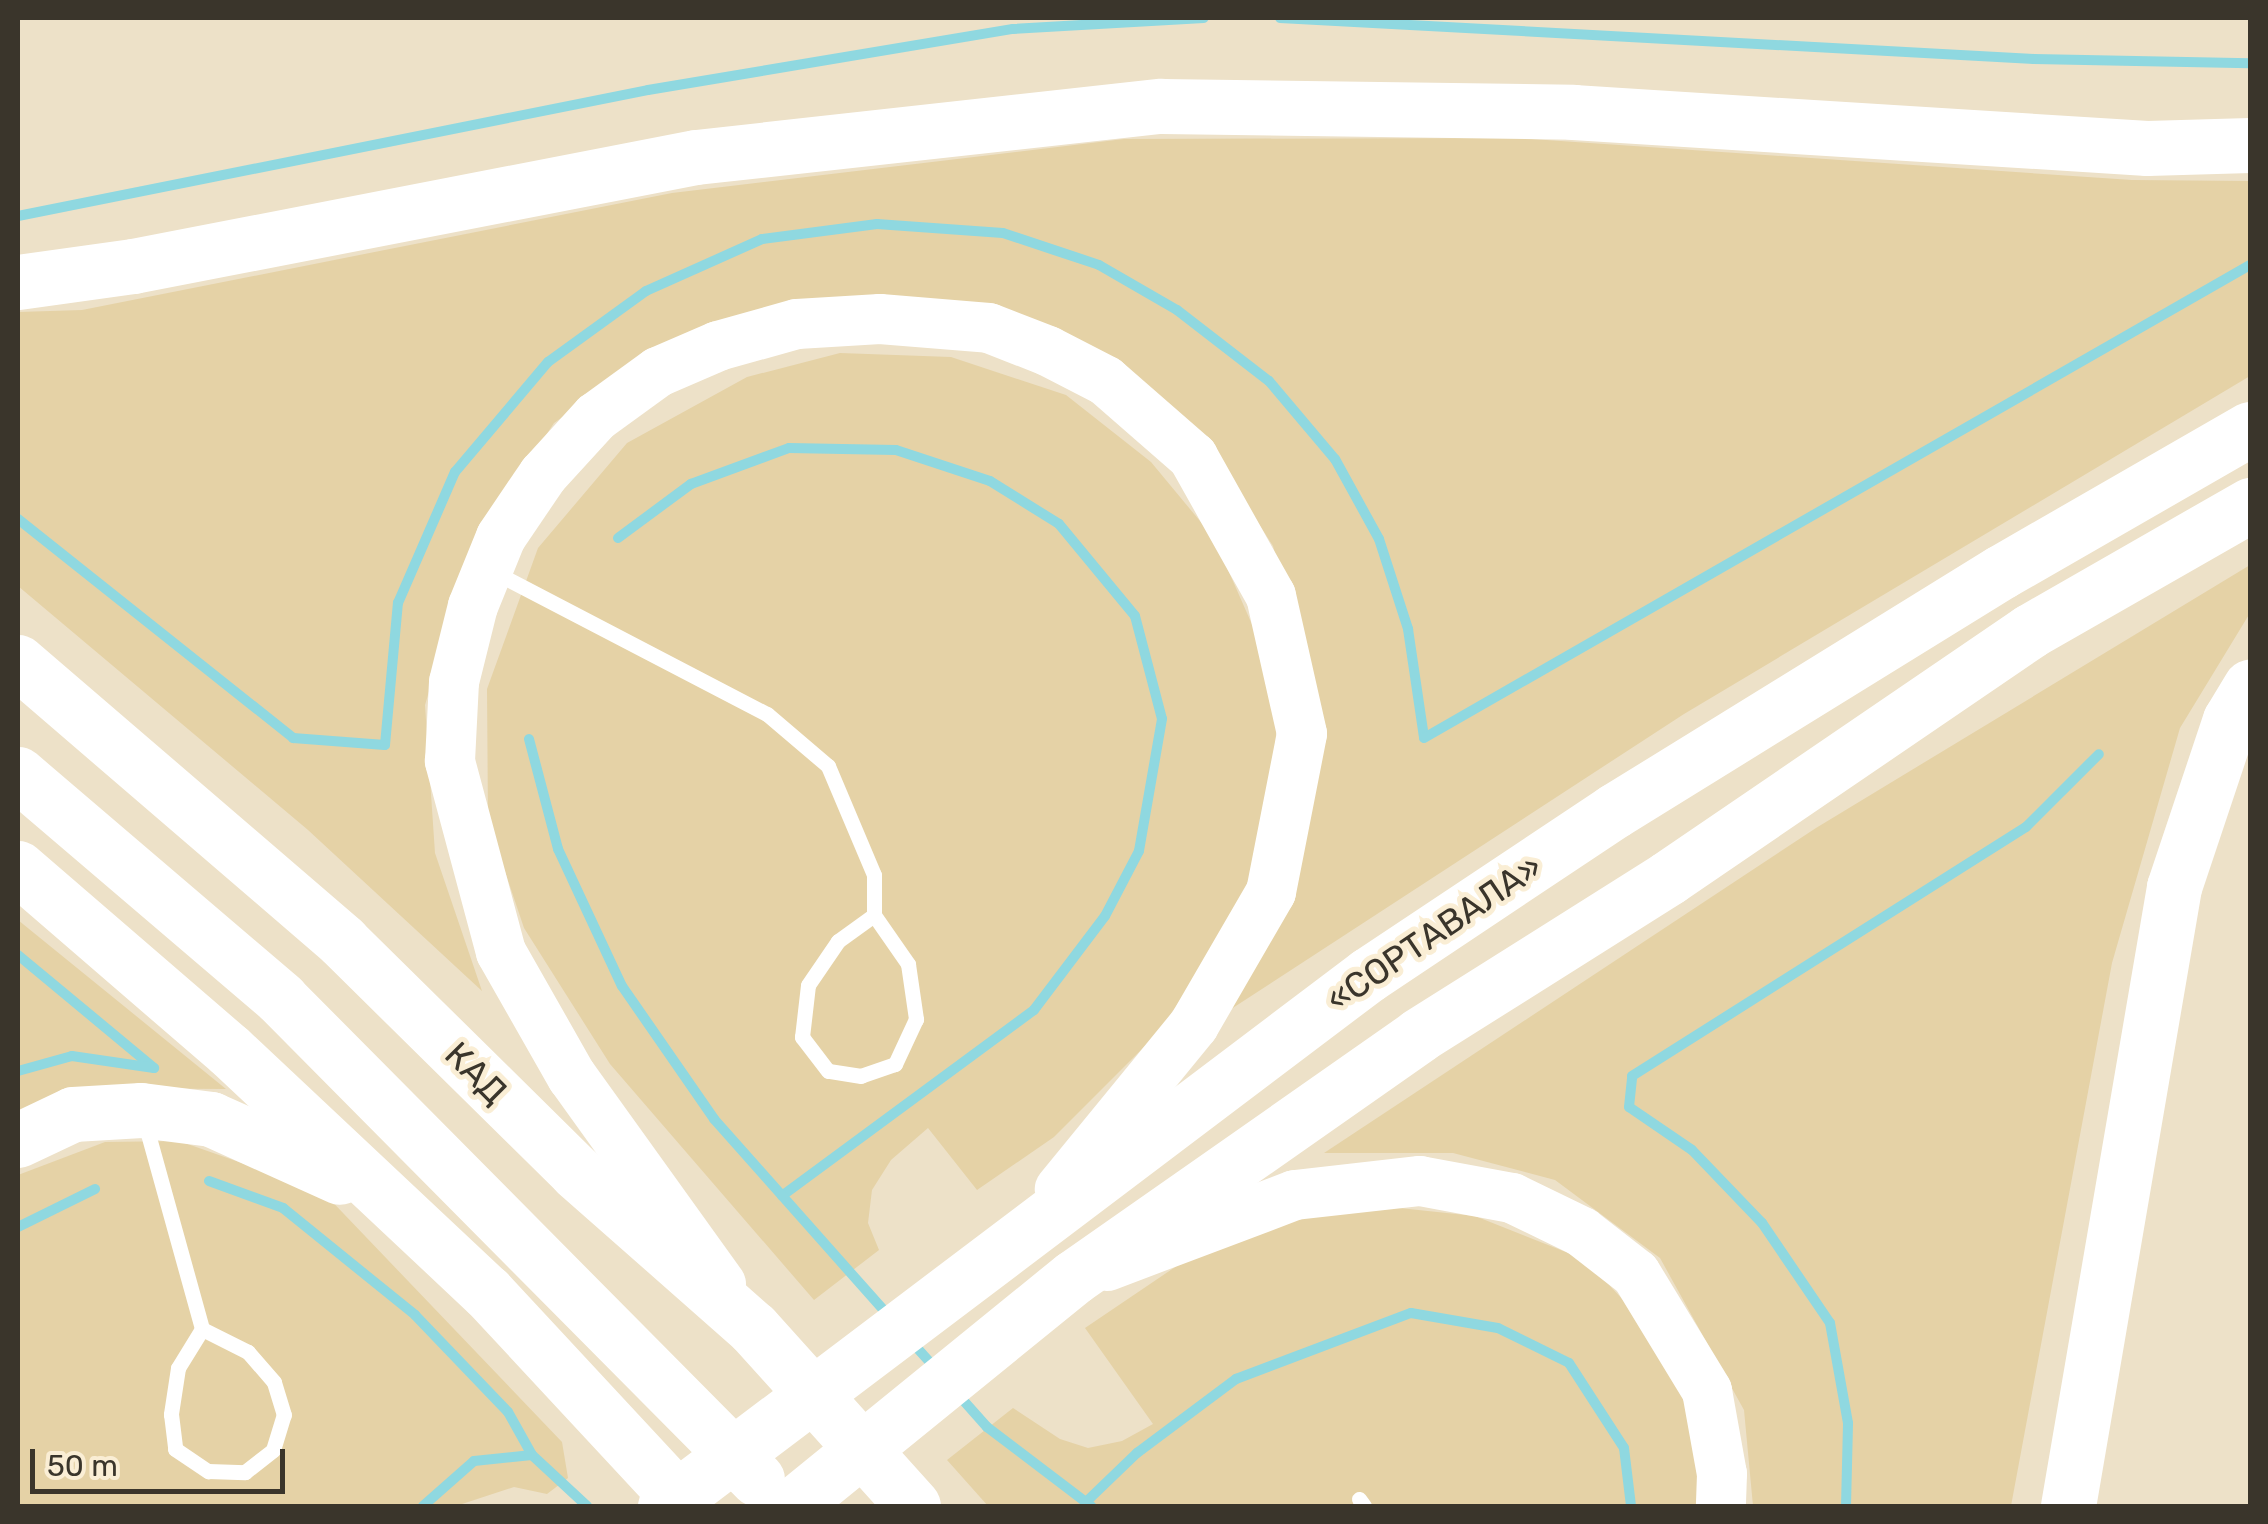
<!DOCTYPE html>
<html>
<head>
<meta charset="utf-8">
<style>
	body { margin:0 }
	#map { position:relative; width:2268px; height:1524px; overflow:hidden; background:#ede1c8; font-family:Rubik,sans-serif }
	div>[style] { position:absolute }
	.green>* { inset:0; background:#e5d2a6 }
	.stream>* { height:10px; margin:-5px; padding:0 5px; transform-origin:5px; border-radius:5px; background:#8fd8e0 }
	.lane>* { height:15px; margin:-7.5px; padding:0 7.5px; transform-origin:7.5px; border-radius:7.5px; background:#fff }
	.primary>* { height:50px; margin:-25px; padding:0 25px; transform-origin:25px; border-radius:25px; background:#fff }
	.highway>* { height:55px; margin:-27.5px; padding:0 27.5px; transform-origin:27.5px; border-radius:27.5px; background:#fff }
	span { translate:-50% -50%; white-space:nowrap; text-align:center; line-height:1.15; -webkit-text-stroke:10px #faeed5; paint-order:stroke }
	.street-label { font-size:35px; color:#3a352b }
	.frame { position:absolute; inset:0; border:20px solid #3a352b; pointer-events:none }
	.scale { position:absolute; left:30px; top:1449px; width:255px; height:45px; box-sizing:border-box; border:5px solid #3a352b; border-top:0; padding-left:12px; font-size:30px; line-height:35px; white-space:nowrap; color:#3a352b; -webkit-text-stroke:8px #faeed5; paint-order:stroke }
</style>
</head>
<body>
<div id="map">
	<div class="green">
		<i style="clip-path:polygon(1517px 138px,2132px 180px,2250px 181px,2250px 376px,1684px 714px,1225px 1013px,1294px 902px,1323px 732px,1273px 546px,1207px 443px,984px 303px,794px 299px,651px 355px,554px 423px,471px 550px,425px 705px,435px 853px,482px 991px,308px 830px,18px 586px,18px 312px,82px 310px,672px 193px,1124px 139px)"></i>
		<i style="clip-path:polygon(840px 353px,951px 357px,1066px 395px,1151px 462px,1214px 538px,1254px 629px,1277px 724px,1267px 833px,1232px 922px,1158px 1033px,1054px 1137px,977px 1190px,928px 1128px,891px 1160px,872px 1190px,868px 1223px,879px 1250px,814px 1300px,610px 1064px,524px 928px,488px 821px,487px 689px,538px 548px,627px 443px,747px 377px)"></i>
		<i style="clip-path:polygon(2250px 565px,2250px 613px,2180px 728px,2112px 963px,2011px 1506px,1753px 1506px,1744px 1410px,1660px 1258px,1555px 1180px,1453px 1153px,1324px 1153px,1816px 828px)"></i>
		<i style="clip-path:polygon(18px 920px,226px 1089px,88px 1088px,18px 1115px)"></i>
		<i style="clip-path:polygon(179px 1141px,322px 1191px,562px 1442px,568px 1478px,547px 1494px,514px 1487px,456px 1506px,18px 1506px,18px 1175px,105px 1142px)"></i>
		<i style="clip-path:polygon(1390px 1207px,1475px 1216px,1586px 1260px,1663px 1343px,1696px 1430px,1700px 1506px,988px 1506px,947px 1460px,1013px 1408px,1060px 1439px,1088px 1448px,1122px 1441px,1153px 1424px,1085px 1328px,1187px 1259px,1302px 1215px)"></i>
	</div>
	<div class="stream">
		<i style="left:1280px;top:18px;width:755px;rotate:3.11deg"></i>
		<i style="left:2034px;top:59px;width:216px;rotate:1.1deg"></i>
		<i style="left:18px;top:216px;width:642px;rotate:-11.31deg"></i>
		<i style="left:648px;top:90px;width:370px;rotate:-9.5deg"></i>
		<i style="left:1013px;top:29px;width:191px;rotate:-3.3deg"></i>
		<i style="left:18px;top:519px;width:352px;rotate:38.5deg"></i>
		<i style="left:293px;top:738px;width:92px;rotate:4.4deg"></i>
		<i style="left:385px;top:745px;width:143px;rotate:-84.8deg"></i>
		<i style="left:398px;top:603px;width:143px;rotate:-66.5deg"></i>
		<i style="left:455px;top:472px;width:144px;rotate:-49.8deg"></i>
		<i style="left:548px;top:362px;width:121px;rotate:-35.9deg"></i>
		<i style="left:646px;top:291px;width:127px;rotate:-24.1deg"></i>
		<i style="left:762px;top:239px;width:116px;rotate:-7.4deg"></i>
		<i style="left:877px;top:224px;width:126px;rotate:4.1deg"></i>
		<i style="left:1003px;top:233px;width:101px;rotate:18.4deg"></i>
		<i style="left:1099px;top:265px;width:90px;rotate:30deg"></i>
		<i style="left:1177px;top:310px;width:116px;rotate:37.7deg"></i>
		<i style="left:1269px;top:381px;width:102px;rotate:49.8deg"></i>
		<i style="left:1335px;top:459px;width:91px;rotate:61.2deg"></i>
		<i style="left:1379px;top:539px;width:95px;rotate:72.1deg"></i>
		<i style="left:1408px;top:629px;width:110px;rotate:81.6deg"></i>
		<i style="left:1424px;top:738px;width:952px;rotate:-29.8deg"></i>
		<i style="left:618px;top:538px;width:91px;rotate:-36.5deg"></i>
		<i style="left:691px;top:484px;width:104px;rotate:-20.2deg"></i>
		<i style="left:789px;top:448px;width:107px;rotate:1.1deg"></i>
		<i style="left:896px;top:450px;width:99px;rotate:18.3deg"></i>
		<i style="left:990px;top:481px;width:81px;rotate:31.9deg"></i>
		<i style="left:1059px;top:524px;width:119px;rotate:50.4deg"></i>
		<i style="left:1135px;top:616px;width:106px;rotate:75.3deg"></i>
		<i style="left:1162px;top:719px;width:134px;rotate:99.9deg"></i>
		<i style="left:1139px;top:851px;width:73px;rotate:117.6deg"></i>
		<i style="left:1105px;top:916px;width:118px;rotate:127.1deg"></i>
		<i style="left:1034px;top:1010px;width:313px;rotate:143.6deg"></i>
		<i style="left:529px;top:739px;width:114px;rotate:75.2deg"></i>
		<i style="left:558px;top:849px;width:151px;rotate:65deg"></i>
		<i style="left:622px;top:986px;width:162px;rotate:55.3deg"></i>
		<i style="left:714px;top:1119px;width:262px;rotate:48.4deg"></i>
		<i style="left:18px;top:955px;width:177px;rotate:39.7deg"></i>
		<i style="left:154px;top:1068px;width:83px;rotate:-171.7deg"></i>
		<i style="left:72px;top:1056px;width:56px;rotate:164.5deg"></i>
		<i style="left:209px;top:1181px;width:79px;rotate:20deg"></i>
		<i style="left:283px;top:1208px;width:170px;rotate:39deg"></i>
		<i style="left:415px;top:1315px;width:134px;rotate:46.2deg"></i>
		<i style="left:508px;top:1412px;width:49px;rotate:60.8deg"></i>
		<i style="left:532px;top:1455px;width:75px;rotate:42.8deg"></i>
		<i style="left:18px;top:1227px;width:86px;rotate:-26.3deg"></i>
		<i style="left:909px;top:1339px;width:38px;rotate:48deg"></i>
		<i style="left:955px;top:1391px;width:48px;rotate:48.4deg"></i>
		<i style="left:987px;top:1427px;width:131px;rotate:37.2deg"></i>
		<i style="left:1086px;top:1502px;width:71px;rotate:-43.9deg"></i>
		<i style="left:1137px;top:1453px;width:124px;rotate:-36.8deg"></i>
		<i style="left:1236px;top:1379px;width:187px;rotate:-20.7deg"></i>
		<i style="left:1411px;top:1313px;width:88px;rotate:9.8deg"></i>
		<i style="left:1498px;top:1328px;width:79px;rotate:26.2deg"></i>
		<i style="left:1569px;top:1363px;width:101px;rotate:57.1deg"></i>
		<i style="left:1624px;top:1448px;width:58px;rotate:83.1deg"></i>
		<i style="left:423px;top:1506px;width:68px;rotate:-41.4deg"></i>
		<i style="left:474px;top:1461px;width:58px;rotate:-5.9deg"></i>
		<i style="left:1846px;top:1506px;width:83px;rotate:-88.6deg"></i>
		<i style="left:1848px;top:1423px;width:102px;rotate:-100.2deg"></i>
		<i style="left:1830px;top:1323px;width:121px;rotate:-124.2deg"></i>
		<i style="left:1762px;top:1223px;width:101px;rotate:-133.8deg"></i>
		<i style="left:1692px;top:1150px;width:76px;rotate:-145.7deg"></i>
		<i style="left:1629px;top:1107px;width:31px;rotate:-84deg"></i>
		<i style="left:1632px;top:1076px;width:466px;rotate:-32.3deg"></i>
		<i style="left:2026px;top:827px;width:103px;rotate:-45deg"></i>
	</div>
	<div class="lane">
		<i style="left:492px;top:571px;width:310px;rotate:27.5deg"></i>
		<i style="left:767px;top:714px;width:80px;rotate:40.4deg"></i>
		<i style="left:828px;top:766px;width:118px;rotate:67.1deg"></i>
		<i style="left:874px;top:875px;width:40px;rotate:90deg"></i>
		<i style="left:874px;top:915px;width:60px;rotate:55.2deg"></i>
		<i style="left:908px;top:964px;width:56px;rotate:81.7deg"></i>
		<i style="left:916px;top:1019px;width:50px;rotate:115deg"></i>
		<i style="left:895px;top:1064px;width:36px;rotate:161deg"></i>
		<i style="left:861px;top:1076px;width:33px;rotate:-171deg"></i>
		<i style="left:828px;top:1071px;width:43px;rotate:-127.4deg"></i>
		<i style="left:802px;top:1037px;width:52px;rotate:-83.4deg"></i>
		<i style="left:808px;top:985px;width:53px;rotate:-55.7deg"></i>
		<i style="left:838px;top:941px;width:44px;rotate:-35.8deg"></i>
		<i style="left:145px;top:1123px;width:214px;rotate:74.5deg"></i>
		<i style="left:202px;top:1329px;width:46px;rotate:121.6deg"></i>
		<i style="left:178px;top:1368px;width:47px;rotate:98.7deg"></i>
		<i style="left:171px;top:1414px;width:35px;rotate:83deg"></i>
		<i style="left:175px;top:1449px;width:40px;rotate:34deg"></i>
		<i style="left:208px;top:1471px;width:37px;rotate:2deg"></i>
		<i style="left:245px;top:1472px;width:36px;rotate:-38deg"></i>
		<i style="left:273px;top:1450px;width:37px;rotate:-73deg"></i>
		<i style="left:284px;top:1415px;width:34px;rotate:-107deg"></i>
		<i style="left:274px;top:1382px;width:40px;rotate:-131deg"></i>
		<i style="left:248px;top:1352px;width:51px;rotate:-153.4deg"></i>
		<i style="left:1359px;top:1499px;width:9px;rotate:54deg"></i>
	</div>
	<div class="primary">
		<i style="left:1107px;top:1266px;width:201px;rotate:-20.7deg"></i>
		<i style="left:1295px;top:1195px;width:126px;rotate:-6.4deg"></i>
		<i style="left:1420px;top:1181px;width:94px;rotate:10.5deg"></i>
		<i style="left:1512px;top:1198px;width:78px;rotate:25.9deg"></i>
		<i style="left:1582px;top:1232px;width:68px;rotate:37.9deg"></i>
		<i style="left:1636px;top:1274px;width:137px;rotate:58.7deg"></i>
		<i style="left:1707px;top:1391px;width:84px;rotate:79.8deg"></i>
		<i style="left:1722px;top:1474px;width:32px;rotate:92deg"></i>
		<i style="left:721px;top:1284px;width:255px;rotate:-125.7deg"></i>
		<i style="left:572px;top:1077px;width:144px;rotate:-119.6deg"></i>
		<i style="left:501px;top:952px;width:198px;rotate:-105deg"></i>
		<i style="left:450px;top:761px;width:79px;rotate:-87.1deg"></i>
		<i style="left:454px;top:682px;width:78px;rotate:-76deg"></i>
		<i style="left:473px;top:606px;width:74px;rotate:-67.9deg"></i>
		<i style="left:501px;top:537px;width:75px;rotate:-55.9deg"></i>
		<i style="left:543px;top:475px;width:79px;rotate:-47.6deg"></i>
		<i style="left:596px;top:417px;width:77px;rotate:-36deg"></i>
		<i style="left:658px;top:372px;width:65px;rotate:-23.4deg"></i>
		<i style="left:718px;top:346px;width:82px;rotate:-15.6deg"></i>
		<i style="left:797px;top:324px;width:83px;rotate:-3.4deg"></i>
		<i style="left:880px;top:319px;width:109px;rotate:4.7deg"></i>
		<i style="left:989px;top:328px;width:63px;rotate:21.3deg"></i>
		<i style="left:1048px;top:351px;width:65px;rotate:27.3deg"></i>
		<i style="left:1106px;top:381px;width:116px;rotate:41.1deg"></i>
		<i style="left:1193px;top:457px;width:159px;rotate:60.7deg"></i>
		<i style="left:1271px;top:596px;width:141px;rotate:77.3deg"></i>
		<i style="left:1302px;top:734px;width:161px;rotate:101.1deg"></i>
		<i style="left:1271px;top:892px;width:154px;rotate:120.1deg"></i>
		<i style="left:1194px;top:1025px;width:212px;rotate:129.3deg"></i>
	</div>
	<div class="highway">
		<i style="left:18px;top:282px;width:116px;rotate:-7.9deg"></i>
		<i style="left:133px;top:266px;width:573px;rotate:-10.96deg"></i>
		<i style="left:696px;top:157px;width:468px;rotate:-6.3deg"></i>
		<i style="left:1161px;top:106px;width:412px;rotate:0.8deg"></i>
		<i style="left:1573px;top:112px;width:575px;rotate:3.59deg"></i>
		<i style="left:2147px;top:148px;width:103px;rotate:-1.7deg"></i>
		<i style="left:18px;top:662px;width:428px;rotate:40.7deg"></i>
		<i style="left:342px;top:941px;width:329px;rotate:44.6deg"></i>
		<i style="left:576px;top:1172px;width:236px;rotate:41.4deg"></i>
		<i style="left:753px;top:1328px;width:239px;rotate:48deg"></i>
		<i style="left:18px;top:774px;width:346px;rotate:40.5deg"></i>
		<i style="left:281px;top:999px;width:676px;rotate:45.24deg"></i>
		<i style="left:18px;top:868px;width:279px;rotate:40.8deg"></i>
		<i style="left:229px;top:1050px;width:354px;rotate:43.2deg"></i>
		<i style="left:487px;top:1292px;width:292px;rotate:47.1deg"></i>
		<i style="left:18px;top:1140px;width:61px;rotate:-25.3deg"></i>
		<i style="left:73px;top:1114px;width:68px;rotate:-3.4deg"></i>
		<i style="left:141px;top:1110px;width:71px;rotate:7.3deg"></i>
		<i style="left:211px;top:1119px;width:141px;rotate:24.2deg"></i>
		<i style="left:665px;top:1506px;width:881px;rotate:-37.07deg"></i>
		<i style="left:1368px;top:975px;width:296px;rotate:-33.7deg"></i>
		<i style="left:1614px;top:811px;width:455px;rotate:-31.7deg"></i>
		<i style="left:2001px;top:572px;width:287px;rotate:-29.9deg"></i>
		<i style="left:792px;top:1506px;width:363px;rotate:-39.1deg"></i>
		<i style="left:1074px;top:1277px;width:421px;rotate:-35deg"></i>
		<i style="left:1419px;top:1035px;width:294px;rotate:-32.2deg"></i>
		<i style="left:1668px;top:878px;width:438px;rotate:-34.3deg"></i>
		<i style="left:2030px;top:631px;width:254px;rotate:-29.8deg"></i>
		<i style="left:2068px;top:1506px;width:628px;rotate:-80.28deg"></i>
		<i style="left:2174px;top:887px;width:176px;rotate:-71.5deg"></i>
		<i style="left:2230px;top:720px;width:39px;rotate:-59deg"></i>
	</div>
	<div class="street-label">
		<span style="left:1434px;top:933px;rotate:-34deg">«СОРТАВАЛА»</span>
		<span style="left:476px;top:1073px;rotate:45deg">КАД</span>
	</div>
	<div class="frame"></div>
	<div class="scale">50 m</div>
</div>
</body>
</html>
